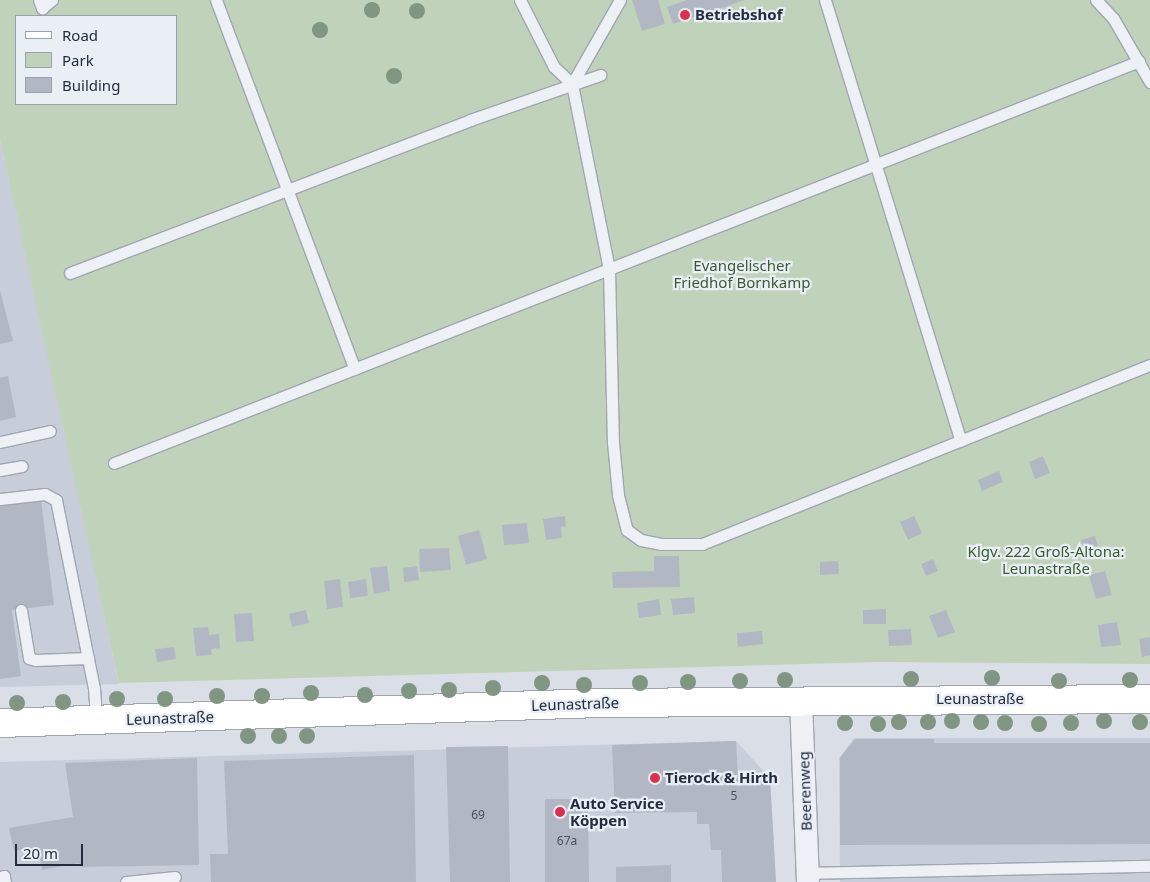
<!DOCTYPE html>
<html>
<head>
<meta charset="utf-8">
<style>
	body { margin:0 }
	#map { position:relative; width:1150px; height:882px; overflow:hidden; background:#dadfe7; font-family:"Noto Sans",sans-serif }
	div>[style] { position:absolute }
	.built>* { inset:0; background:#c8ced9 }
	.green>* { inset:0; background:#c1d2bb }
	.building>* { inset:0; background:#b1b8c4 }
	.roads { filter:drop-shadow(1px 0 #9fa6b1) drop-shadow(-1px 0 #9fa6b1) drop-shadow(0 1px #9fa6b1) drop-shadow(0 -1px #9fa6b1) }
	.lane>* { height:11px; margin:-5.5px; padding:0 5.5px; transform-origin:5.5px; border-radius:5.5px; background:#edf0f5 }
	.street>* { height:22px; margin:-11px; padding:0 11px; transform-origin:11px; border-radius:11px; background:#edf0f5 }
	.secondary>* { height:28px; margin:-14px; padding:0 14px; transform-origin:14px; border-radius:14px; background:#fff }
	.trees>* { width:16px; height:16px; margin:-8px; border-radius:50%; background:#819682 }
	.dots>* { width:14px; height:14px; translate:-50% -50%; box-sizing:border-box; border:2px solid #eaeef5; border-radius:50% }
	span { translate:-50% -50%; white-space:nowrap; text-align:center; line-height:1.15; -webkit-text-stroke:4.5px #eaeef5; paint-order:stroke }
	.number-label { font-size:12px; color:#465060 }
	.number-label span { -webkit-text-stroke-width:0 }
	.poi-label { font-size:15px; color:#232d3e; font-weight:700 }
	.left { translate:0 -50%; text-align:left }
	.park-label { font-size:15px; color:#385b2f }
	.street-label { font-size:15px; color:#232d3e }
	.legend { position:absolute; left:15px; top:15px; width:162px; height:90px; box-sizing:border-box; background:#eaeef5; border:1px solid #9aa1ac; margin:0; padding:6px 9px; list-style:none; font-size:15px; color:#232d3e }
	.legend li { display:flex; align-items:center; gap:10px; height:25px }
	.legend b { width:25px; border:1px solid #9aa1ac }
	.scale { position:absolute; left:15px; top:844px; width:68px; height:22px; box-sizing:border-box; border:2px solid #232d3e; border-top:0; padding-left:6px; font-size:15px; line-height:18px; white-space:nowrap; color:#232d3e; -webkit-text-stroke:4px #eaeef5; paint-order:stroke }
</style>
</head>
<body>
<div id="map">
	<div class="built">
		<i style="clip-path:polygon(0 139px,75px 477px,119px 684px,0 687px)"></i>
		<i style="clip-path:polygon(854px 738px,1150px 738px,1150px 882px,840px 882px,839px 758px)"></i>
		<i style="clip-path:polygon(736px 741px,770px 778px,776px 882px,0 882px,0 762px)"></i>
	</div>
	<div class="green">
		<i style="clip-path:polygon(evenodd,0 0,1150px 0,1150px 664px,877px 662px,119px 683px,0 139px,0 0,16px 16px,176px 16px,176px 104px,16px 104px,16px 16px)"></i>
	</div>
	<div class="building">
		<i style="clip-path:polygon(632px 0,658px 0,665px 24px,642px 31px)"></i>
		<i style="clip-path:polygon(687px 0,745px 0,673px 24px,667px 7px)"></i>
		<i style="clip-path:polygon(0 290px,13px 341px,0 344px)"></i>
		<i style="clip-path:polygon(8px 376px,16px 417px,0 421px,0 378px)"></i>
		<i style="clip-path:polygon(1043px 456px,1050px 473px,1035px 479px,1029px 462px)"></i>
		<i style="clip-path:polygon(999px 471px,1003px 482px,982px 491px,978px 480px)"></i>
		<i style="clip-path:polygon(41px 500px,54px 605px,12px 610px,21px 676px,0 679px,0 505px)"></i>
		<i style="clip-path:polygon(565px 516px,566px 526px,561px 527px,562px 538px,546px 540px,543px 519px)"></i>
		<i style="clip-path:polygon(914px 516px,922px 533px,908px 540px,900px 522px)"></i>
		<i style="clip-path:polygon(527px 523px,529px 543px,504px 545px,502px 525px)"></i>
		<i style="clip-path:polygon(479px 530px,487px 559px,466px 565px,458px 536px)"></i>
		<i style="clip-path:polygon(1095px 536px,1100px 553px,1086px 557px,1081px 540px)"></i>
		<i style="clip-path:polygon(449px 548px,451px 570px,420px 572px,419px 549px)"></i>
		<i style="clip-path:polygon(654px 556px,679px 556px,680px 587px,613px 588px,612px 572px,654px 571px)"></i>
		<i style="clip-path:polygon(933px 559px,938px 571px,926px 576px,921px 564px)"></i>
		<i style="clip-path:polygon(838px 561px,839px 574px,820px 575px,820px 562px)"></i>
		<i style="clip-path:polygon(387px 566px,390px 591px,374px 594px,370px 568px)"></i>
		<i style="clip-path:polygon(417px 566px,419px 580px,404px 582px,403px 568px)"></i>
		<i style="clip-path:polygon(1105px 571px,1112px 595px,1096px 599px,1089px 575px)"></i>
		<i style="clip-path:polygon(340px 579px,343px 607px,327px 609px,324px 581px)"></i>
		<i style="clip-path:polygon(366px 579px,368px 596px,350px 598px,348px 582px)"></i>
		<i style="clip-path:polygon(694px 597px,695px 613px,673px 615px,671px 599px)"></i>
		<i style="clip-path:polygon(659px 599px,661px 615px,639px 618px,637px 603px)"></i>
		<i style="clip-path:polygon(886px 609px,886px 624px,863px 624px,863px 610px)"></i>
		<i style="clip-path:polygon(306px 610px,309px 623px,292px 627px,289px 614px)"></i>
		<i style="clip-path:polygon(946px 610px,955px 632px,938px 638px,929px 616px)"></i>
		<i style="clip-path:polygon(252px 613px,254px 641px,236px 642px,234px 614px)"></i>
		<i style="clip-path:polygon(1117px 622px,1121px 645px,1101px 647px,1098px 625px)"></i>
		<i style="clip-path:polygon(208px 627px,209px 635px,219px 634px,220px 648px,211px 649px,212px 655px,196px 656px,193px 628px)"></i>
		<i style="clip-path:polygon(911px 629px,912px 645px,889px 646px,888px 630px)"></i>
		<i style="clip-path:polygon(762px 631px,763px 644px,738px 647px,737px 633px)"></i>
		<i style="clip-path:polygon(1150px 637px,1150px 655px,1142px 657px,1139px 639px)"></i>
		<i style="clip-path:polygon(174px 647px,176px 659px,157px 662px,155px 649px)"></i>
		<i style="clip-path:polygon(855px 739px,934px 739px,934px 743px,1150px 743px,1150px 844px,840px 845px,840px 758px)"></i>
		<i style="clip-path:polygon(736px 741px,738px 779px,770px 778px,776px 882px,722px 882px,721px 850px,711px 850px,709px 824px,697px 824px,697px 812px,615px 813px,612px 745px)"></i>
		<i style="clip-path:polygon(508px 746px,510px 882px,450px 882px,446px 747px)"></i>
		<i style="clip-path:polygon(414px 755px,416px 882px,211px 882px,210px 854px,228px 854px,224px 761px)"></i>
		<i style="clip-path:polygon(197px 758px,199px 865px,80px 867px,79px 863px,42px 870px,38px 847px,14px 851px,9px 828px,73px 817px,65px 763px)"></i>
		<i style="clip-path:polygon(545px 799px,588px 799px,589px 882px,545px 882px)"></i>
		<i style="clip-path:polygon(671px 865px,671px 882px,616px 882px,616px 867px)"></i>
	</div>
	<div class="roads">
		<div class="lane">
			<i style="left:39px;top:0;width:9px;rotate:69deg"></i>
			<i style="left:42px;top:8px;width:13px;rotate:-39deg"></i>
			<i style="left:216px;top:0;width:394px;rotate:69.4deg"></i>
			<i style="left:520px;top:0;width:75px;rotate:63.1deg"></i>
			<i style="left:554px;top:67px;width:25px;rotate:43deg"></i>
			<i style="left:572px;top:84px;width:189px;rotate:78.7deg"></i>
			<i style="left:609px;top:269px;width:173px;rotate:88.7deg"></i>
			<i style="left:613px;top:442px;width:53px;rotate:84.6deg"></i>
			<i style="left:618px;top:495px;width:36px;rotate:76deg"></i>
			<i style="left:627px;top:530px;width:17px;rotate:36deg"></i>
			<i style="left:641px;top:540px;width:20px;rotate:11deg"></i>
			<i style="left:661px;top:544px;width:41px"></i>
			<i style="left:702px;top:544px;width:482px;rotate:-21.8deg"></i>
			<i style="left:825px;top:0;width:461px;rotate:72.9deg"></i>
			<i style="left:1096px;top:0;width:25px;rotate:47deg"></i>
			<i style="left:1113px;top:18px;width:74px;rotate:60deg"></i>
			<i style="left:572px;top:84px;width:97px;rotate:-60.3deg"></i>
			<i style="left:70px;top:273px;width:428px;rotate:-20.9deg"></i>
			<i style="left:470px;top:120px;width:138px;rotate:-19.1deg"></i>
			<i style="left:0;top:442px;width:51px;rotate:-12.4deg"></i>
			<i style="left:114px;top:463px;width:1101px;rotate:-21.41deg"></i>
			<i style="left:0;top:470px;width:22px;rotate:-10deg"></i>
			<i style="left:0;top:499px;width:45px;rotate:-6.3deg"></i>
			<i style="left:45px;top:494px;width:13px;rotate:29deg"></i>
			<i style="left:56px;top:500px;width:192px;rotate:78.6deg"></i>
			<i style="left:94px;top:688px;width:32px;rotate:86deg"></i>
			<i style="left:21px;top:610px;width:49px;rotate:80.5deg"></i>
			<i style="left:29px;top:658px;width:6px;rotate:18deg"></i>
			<i style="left:35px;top:660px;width:53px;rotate:-2.2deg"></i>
			<i style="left:808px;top:873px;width:342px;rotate:-1.2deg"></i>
			<i style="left:0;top:877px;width:4px;rotate:-14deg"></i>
			<i style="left:4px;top:876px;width:6px;rotate:81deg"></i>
			<i style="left:126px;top:882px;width:49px;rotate:-5.8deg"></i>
		</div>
		<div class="street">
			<i style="left:801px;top:700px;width:182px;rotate:87.8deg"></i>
		</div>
		<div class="secondary">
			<i style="left:0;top:723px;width:601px;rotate:-1.91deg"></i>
			<i style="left:601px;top:703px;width:549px;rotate:-0.42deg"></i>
		</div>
	</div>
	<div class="trees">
		<i style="left:372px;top:10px"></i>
		<i style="left:417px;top:11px"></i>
		<i style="left:320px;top:30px"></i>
		<i style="left:394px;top:76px"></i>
		<i style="left:992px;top:678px"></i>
		<i style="left:911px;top:679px"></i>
		<i style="left:785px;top:680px"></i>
		<i style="left:1130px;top:680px"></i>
		<i style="left:740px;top:681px"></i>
		<i style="left:1059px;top:681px"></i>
		<i style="left:688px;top:682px"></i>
		<i style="left:542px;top:683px"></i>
		<i style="left:640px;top:683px"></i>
		<i style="left:584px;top:685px"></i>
		<i style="left:493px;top:688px"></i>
		<i style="left:449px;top:690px"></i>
		<i style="left:409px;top:691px"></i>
		<i style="left:311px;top:693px"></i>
		<i style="left:365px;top:695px"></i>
		<i style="left:217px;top:696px"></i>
		<i style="left:262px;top:696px"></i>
		<i style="left:117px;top:699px"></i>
		<i style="left:165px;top:699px"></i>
		<i style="left:63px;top:702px"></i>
		<i style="left:17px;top:703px"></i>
		<i style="left:952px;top:721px"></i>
		<i style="left:1104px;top:721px"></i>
		<i style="left:899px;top:722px"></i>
		<i style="left:928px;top:722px"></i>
		<i style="left:981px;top:722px"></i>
		<i style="left:1140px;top:722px"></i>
		<i style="left:845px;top:723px"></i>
		<i style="left:1005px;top:723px"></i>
		<i style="left:1071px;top:723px"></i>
		<i style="left:878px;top:724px"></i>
		<i style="left:1039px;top:724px"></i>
		<i style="left:248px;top:736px"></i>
		<i style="left:279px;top:736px"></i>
		<i style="left:307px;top:736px"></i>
	</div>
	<div class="dots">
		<i style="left:685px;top:15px;background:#dc304b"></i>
		<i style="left:655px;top:778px;background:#dc304b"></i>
		<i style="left:560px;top:812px;background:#dc304b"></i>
	</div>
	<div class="number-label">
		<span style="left:734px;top:796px">5</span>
		<span style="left:478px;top:815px">69</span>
		<span style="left:567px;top:841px">67a</span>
	</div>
	<div class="poi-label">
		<span class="left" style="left:695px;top:15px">Betriebshof</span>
		<span class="left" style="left:665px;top:778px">Tierock &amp; Hirth</span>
		<span class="left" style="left:570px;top:812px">Auto Service<br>Köppen</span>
	</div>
	<div class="park-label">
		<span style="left:742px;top:274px">Evangelischer<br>Friedhof Bornkamp</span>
		<span style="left:1046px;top:560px">Klgv. 222 Groß-Altona:<br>Leunastraße</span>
	</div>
	<div class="street-label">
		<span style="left:980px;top:699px">Leunastraße</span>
		<span style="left:575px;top:704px;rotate:-2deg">Leunastraße</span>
		<span style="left:170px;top:718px;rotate:-2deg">Leunastraße</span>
		<span style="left:805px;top:791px;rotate:-92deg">Beerenweg</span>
	</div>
	<ul class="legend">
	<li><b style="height:6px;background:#fff"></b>Road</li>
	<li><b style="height:14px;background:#c1d2bb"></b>Park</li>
	<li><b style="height:14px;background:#b1b8c4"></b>Building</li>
	</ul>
	<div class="scale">20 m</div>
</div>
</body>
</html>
